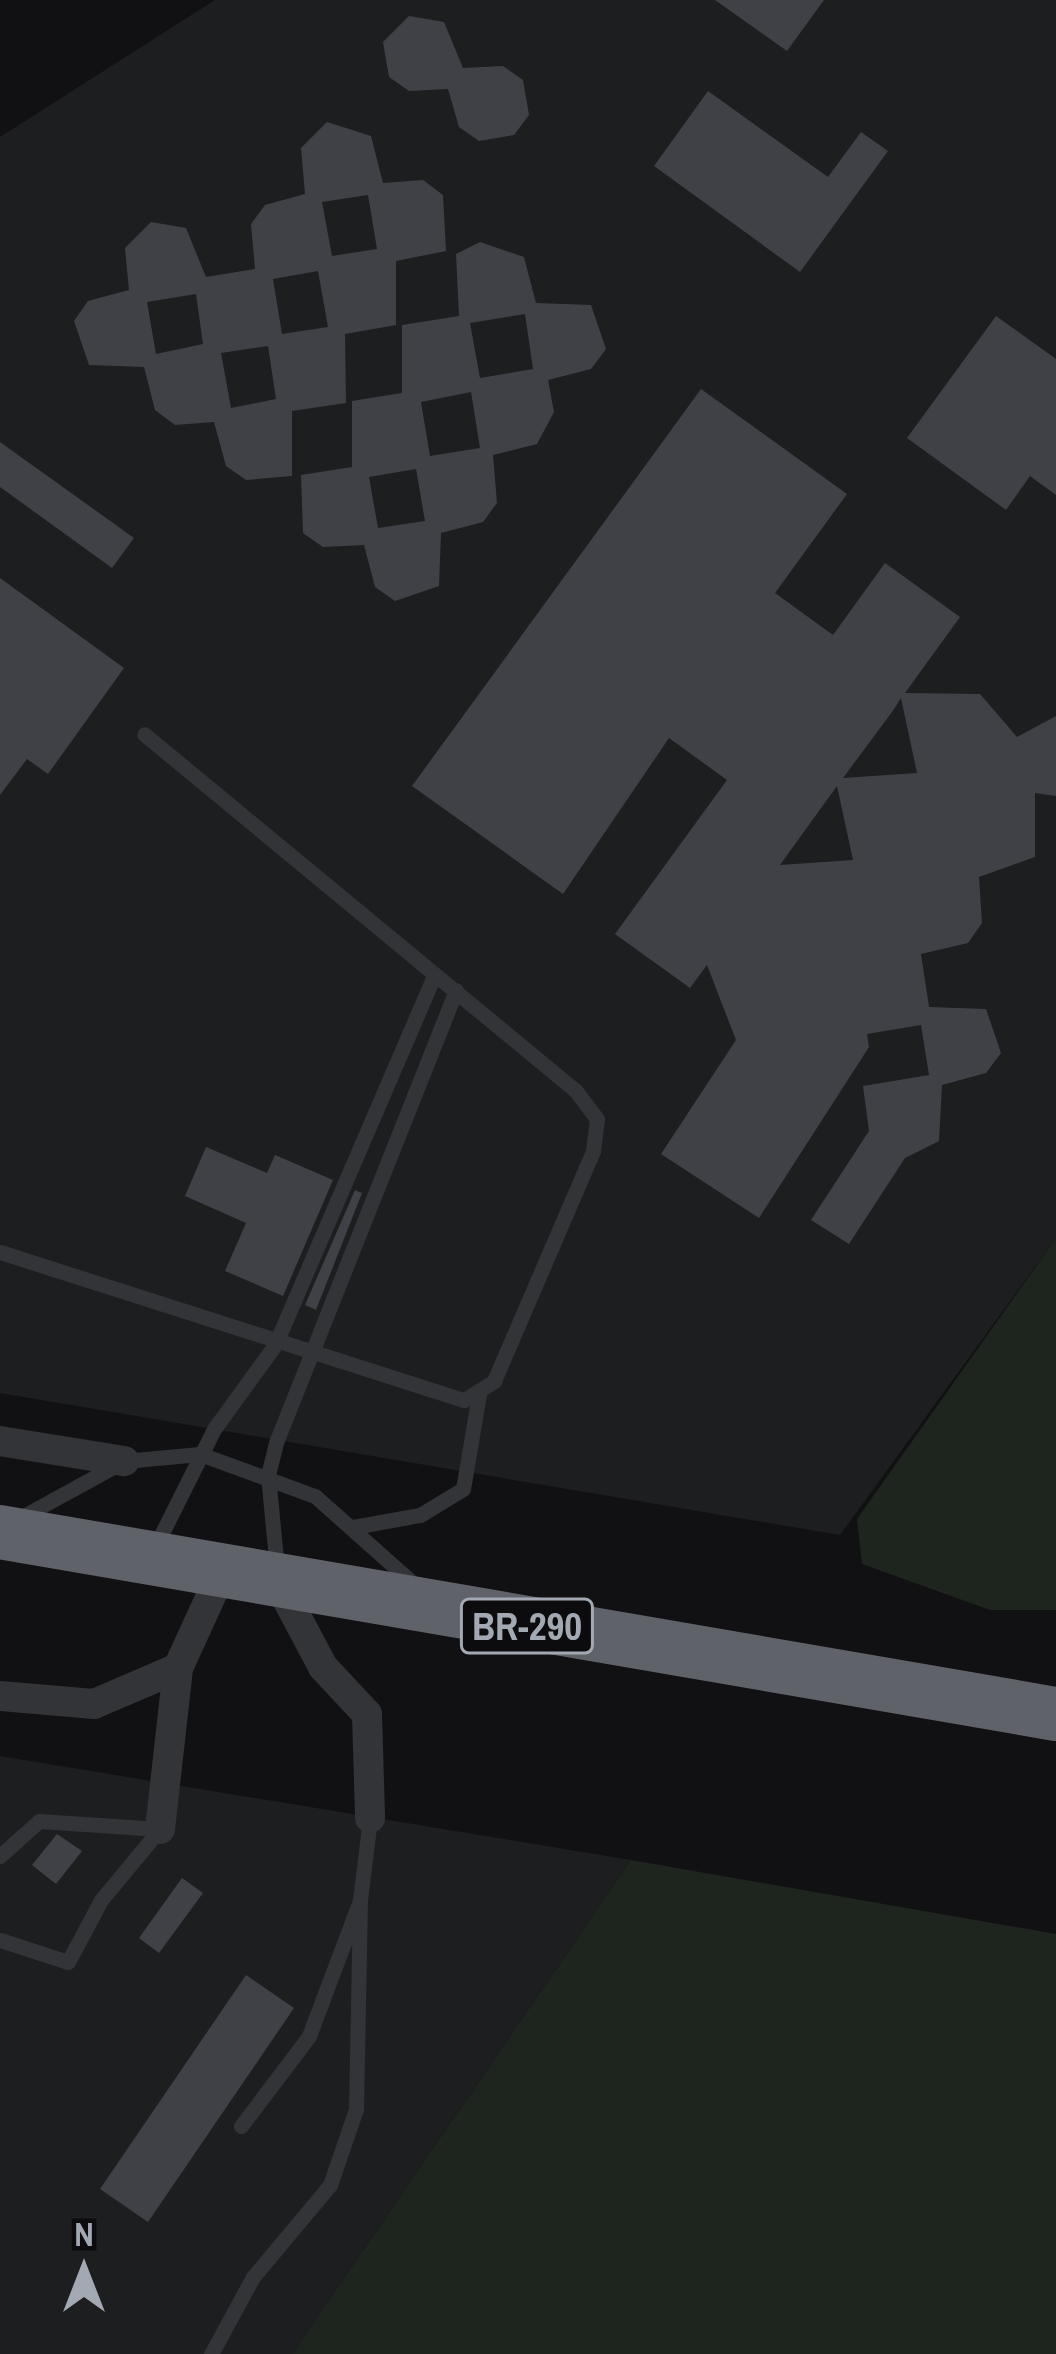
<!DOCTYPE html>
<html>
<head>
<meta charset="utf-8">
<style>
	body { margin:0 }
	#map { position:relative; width:1056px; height:2354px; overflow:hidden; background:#111113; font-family:"Archivo Narrow",sans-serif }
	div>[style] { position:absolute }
	.built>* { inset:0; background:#1d1e20 }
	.green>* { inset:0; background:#1e251e }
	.building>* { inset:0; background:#404146 }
	.lane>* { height:15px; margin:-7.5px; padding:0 7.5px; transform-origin:7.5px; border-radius:7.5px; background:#323438 }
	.street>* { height:30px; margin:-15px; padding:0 15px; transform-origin:15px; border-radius:15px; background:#323438 }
	.highway>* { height:54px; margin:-27px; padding:0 27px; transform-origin:27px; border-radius:27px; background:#5f6268 }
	span { translate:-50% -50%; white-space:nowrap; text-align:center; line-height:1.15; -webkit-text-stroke:10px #0c0c0e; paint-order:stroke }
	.shield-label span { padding:3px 9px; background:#0c0c0e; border:3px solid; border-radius:9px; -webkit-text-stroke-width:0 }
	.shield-label { font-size:39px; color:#a3a9b3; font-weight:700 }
	.north { position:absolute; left:24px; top:2210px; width:120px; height:120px; -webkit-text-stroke:9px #0c0c0e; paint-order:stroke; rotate:0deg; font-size:33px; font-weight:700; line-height:48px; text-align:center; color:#a3a9b3 }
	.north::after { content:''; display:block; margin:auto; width:42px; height:54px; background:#a3a9b3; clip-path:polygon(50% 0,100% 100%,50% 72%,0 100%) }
</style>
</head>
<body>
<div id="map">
	<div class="built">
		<i style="clip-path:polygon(215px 0,1056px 0,1056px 1238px,840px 1535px,0 1393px,0 137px)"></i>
		<i style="clip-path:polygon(0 1756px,631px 1860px,292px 2354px,0 2354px)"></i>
	</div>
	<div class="green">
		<i style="clip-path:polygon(1056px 1238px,1056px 1610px,990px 1610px,862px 1564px,857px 1519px)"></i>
		<i style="clip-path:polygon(631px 1860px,1056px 1934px,1056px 2354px,292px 2354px)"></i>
	</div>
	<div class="building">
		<i style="clip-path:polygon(715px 0,824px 0,787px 51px)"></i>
		<i style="clip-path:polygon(409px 16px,444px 22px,463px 68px,503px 66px,523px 80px,529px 115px,514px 135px,479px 141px,459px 127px,448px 89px,409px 91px,389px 77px,383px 42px)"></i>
		<i style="clip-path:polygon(708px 91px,828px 177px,861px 132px,888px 151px,800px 272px,654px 166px)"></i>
		<i style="clip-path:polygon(evenodd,327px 122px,371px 136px,383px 183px,423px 180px,443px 195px,446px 251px,396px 261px,396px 325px,345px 334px,346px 403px,292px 411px,292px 476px,246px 480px,226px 466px,214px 422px,175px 425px,155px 410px,144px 367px,89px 365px,74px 321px,88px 301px,129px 290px,125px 248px,151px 222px,186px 228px,206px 277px,255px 269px,251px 224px,265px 205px,305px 194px,301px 148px,327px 122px,368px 195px,377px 249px,332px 256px,322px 202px,368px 195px,327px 122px,318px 271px,328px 327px,282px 334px,273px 279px,318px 271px,327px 122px,196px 294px,203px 344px,156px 354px,147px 302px,196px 294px,327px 122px,268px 346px,276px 399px,231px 408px,221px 353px,268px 346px)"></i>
		<i style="clip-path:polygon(evenodd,480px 242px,524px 257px,536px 303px,591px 305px,606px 349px,591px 369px,548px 380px,554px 412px,537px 444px,493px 455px,497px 503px,483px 522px,441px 533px,439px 586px,395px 601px,375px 587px,364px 545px,323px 547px,303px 533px,301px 475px,352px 467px,352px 401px,402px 393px,402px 325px,459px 316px,456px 254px,480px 242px,525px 314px,533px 369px,480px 378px,470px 323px,525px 314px,480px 242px,471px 392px,480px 448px,430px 456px,421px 402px,471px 392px,480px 242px,416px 469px,425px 521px,378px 528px,369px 477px,416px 469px)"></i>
		<i style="clip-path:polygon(996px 316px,1056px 359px,1056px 495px,1030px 476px,1006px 510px,907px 438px)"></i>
		<i style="clip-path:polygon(evenodd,701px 389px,847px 494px,775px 593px,833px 635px,885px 563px,960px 617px,905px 693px,980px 694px,1017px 737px,1056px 716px,1056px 796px,1035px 793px,1035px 857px,979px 877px,982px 923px,968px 943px,921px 954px,929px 1007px,986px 1009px,1001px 1053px,986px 1073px,942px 1085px,939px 1141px,905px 1158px,849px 1244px,811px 1220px,869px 1131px,863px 1086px,929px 1075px,921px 1025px,867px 1034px,869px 1047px,759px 1218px,661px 1154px,736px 1040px,707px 965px,690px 988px,615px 934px,727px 780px,669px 738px,563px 894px,412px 786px,701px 389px,901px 698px,917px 773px,843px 778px,892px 712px,901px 698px,701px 389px,837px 786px,853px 860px,780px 865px,829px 797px,837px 786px)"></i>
		<i style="clip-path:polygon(0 442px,134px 538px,112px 568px,0 487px)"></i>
		<i style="clip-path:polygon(0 578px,124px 668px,48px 774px,27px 759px,0 795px)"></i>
		<i style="clip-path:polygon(206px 1147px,267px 1173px,275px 1155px,333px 1180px,283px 1296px,225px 1271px,246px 1223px,185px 1196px)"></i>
		<i style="clip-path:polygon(355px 1190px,362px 1193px,316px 1310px,305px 1305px)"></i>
		<i style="clip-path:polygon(57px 1834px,82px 1851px,56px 1884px,32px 1865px)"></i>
		<i style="clip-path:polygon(182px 1878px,203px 1893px,159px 1953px,139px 1938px)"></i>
		<i style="clip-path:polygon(246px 1975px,294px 2008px,148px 2222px,100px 2189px)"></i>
	</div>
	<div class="lane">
		<i style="left:0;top:1252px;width:487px;rotate:17.7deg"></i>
		<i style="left:464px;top:1400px;width:36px;rotate:-32deg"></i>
		<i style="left:494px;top:1381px;width:250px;rotate:-66.7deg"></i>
		<i style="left:593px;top:1151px;width:32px;rotate:-83deg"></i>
		<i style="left:597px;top:1119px;width:35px;rotate:-127deg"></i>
		<i style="left:576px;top:1091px;width:560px;rotate:-140.43deg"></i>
		<i style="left:18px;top:1519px;width:121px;rotate:-28.7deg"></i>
		<i style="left:124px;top:1461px;width:76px;rotate:-5.3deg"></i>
		<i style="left:200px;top:1454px;width:122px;rotate:20.1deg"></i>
		<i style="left:315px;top:1496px;width:137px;rotate:41.7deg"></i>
		<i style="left:353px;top:1527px;width:68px;rotate:-10.2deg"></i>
		<i style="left:420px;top:1515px;width:50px;rotate:-31.2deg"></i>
		<i style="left:463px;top:1489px;width:96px;rotate:-80.4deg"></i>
		<i style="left:153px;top:1551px;width:136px;rotate:-63.4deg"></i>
		<i style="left:214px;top:1429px;width:104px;rotate:-54deg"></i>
		<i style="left:275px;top:1345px;width:403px;rotate:-66.7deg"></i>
		<i style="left:277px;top:1569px;width:94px;rotate:-95.5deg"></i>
		<i style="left:268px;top:1475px;width:36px;rotate:-76deg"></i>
		<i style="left:277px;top:1440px;width:484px;rotate:-68.3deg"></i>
		<i style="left:0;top:1856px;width:52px;rotate:-41.9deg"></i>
		<i style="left:39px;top:1821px;width:121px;rotate:3.8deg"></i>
		<i style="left:0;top:1940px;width:71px;rotate:17.9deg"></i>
		<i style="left:68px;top:1962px;width:70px;rotate:-62deg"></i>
		<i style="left:101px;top:1900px;width:92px;rotate:-50.3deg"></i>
		<i style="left:241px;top:2126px;width:113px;rotate:-52.9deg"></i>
		<i style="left:309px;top:2036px;width:145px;rotate:-69.4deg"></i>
		<i style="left:360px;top:1900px;width:83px;rotate:-83deg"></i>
		<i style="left:211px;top:2354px;width:88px;rotate:-61.4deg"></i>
		<i style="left:253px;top:2277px;width:120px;rotate:-50.1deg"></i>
		<i style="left:330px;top:2185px;width:80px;rotate:-71.1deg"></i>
		<i style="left:356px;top:2109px;width:209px;rotate:-88.9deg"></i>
	</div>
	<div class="street">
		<i style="left:0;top:1441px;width:126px;rotate:9.2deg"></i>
		<i style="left:278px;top:1582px;width:96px;rotate:62.1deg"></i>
		<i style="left:323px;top:1667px;width:64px;rotate:46.9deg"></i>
		<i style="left:367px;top:1714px;width:104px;rotate:88.3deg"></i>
		<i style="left:0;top:1696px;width:94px;rotate:4.9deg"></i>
		<i style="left:94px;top:1704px;width:91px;rotate:-23.2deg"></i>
		<i style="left:160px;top:1829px;width:162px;rotate:-83.6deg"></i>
		<i style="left:178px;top:1668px;width:106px;rotate:-65.4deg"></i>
	</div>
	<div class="highway">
		<i style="left:0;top:1532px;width:1072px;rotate:9.78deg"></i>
	</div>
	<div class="shield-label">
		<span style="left:527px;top:1626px">BR-290</span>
	</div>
	<div class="north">N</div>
</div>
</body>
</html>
